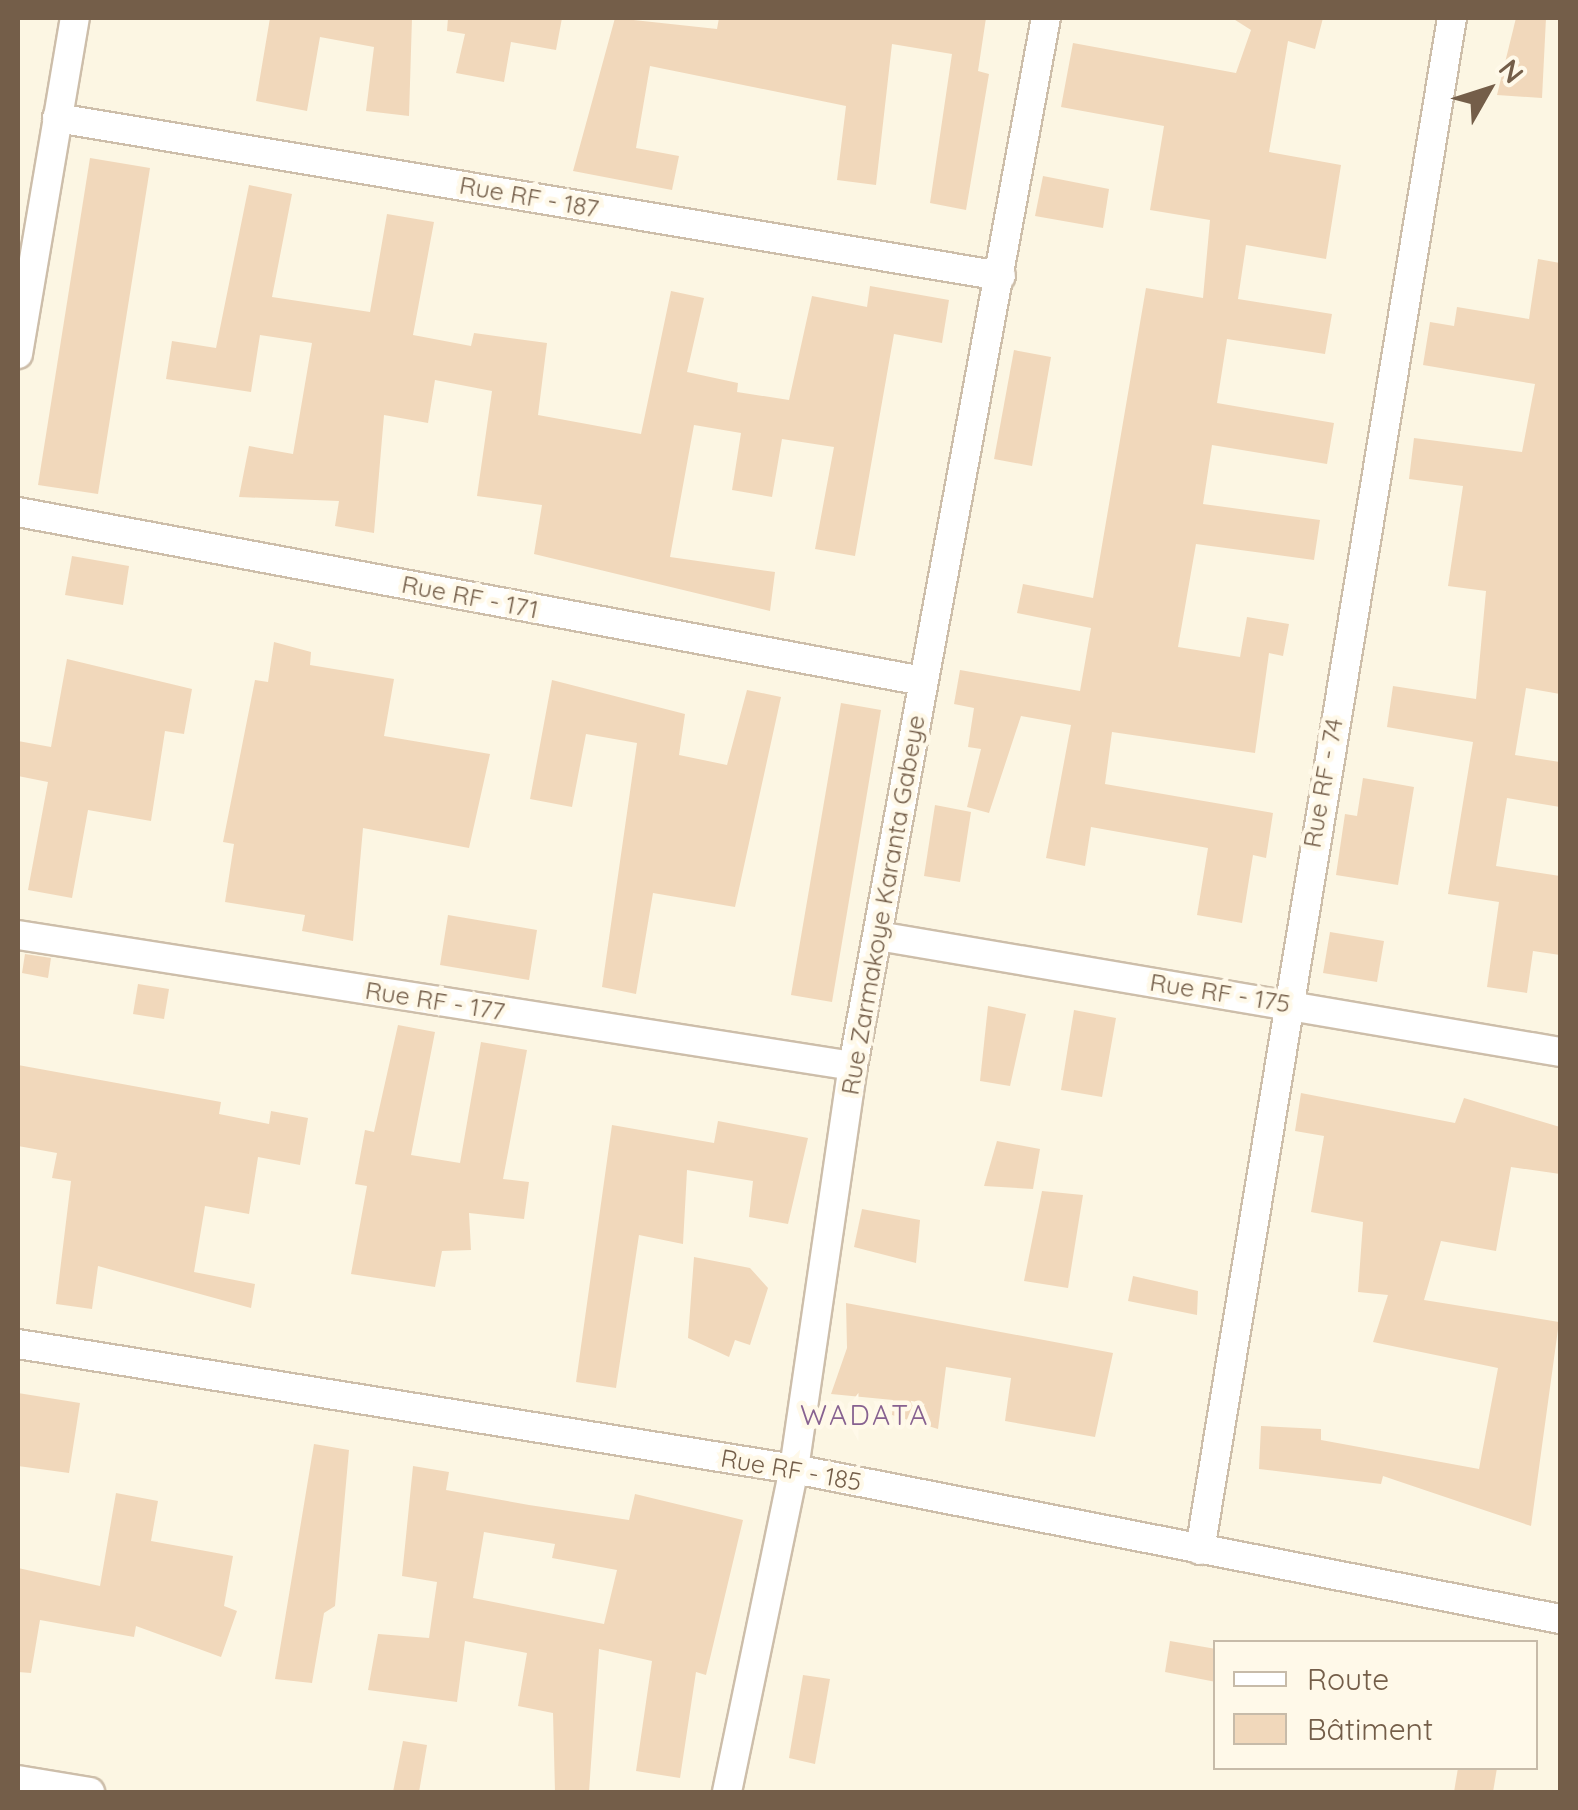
<!DOCTYPE html>
<html>
<head>
<meta charset="utf-8">
<style>
	body { margin:0 }
	#map { position:relative; width:1578px; height:1810px; overflow:hidden; background:#fcf6e3; font-family:Quicksand,sans-serif }
	div>[style] { position:absolute }
	.building>* { inset:0; background:#f1d8bb }
	.roads { filter:drop-shadow(2px 0 #cdbeaa) drop-shadow(-2px 0 #cdbeaa) drop-shadow(0 2px #cdbeaa) drop-shadow(0 -2px #cdbeaa) }
	.minor>* { height:28px; margin:-14px; padding:0 14px; transform-origin:14px; border-radius:14px; background:#fff }
	span { translate:-50% -50%; white-space:nowrap; text-align:center; line-height:1.15; -webkit-text-stroke:9px #fff9e9; paint-order:stroke }
	.street-label { font-size:25px; color:#745e49 }
	.neighbourhood-label { font-size:28px; color:#876190; letter-spacing:2.5px }
	.frame { position:absolute; inset:0; border:20px solid #745e49; pointer-events:none }
	.legend { position:absolute; left:1213px; top:1640px; width:325px; height:130px; box-sizing:border-box; background:#fff9e9; border:2px solid #c7bba9; margin:0; padding:12px 18px; list-style:none; font-size:30px; color:#745e49 }
	.legend li { display:flex; align-items:center; gap:20px; height:50px }
	.legend b { width:50px; border:2px solid #c7bba9 }
	.north { position:absolute; left:1438px; top:40px; width:100px; height:100px; -webkit-text-stroke:8px #fff9e9; paint-order:stroke; rotate:51deg; font-size:28px; font-weight:700; line-height:40px; text-align:center; color:#745e49 }
	.north::after { content:''; display:block; margin:auto; width:35px; height:45px; background:#745e49; clip-path:polygon(50% 0,100% 100%,50% 72%,0 100%) }
</style>
</head>
<body>
<div id="map">
	<div class="building">
		<i style="clip-path:polygon(270px 18px,412px 18px,409px 116px,366px 111px,374px 47px,320px 37px,307px 111px,256px 101px)"></i>
		<i style="clip-path:polygon(448px 18px,562px 18px,556px 50px,511px 42px,504px 82px,456px 73px,465px 34px,447px 31px)"></i>
		<i style="clip-path:polygon(615px 18px,717px 29px,719px 18px,986px 18px,978px 71px,989px 74px,966px 210px,930px 203px,952px 54px,892px 44px,876px 185px,837px 180px,846px 106px,650px 66px,636px 148px,679px 156px,672px 190px,573px 171px)"></i>
		<i style="clip-path:polygon(1232px 18px,1323px 18px,1315px 49px,1288px 41px,1269px 152px,1341px 165px,1326px 259px,1246px 245px,1238px 299px,1332px 314px,1325px 354px,1227px 339px,1217px 403px,1334px 423px,1327px 464px,1212px 445px,1203px 504px,1320px 520px,1314px 560px,1196px 544px,1178px 647px,1240px 657px,1247px 617px,1289px 624px,1283px 656px,1269px 653px,1255px 753px,1112px 732px,1105px 784px,1273px 813px,1266px 858px,1253px 855px,1242px 923px,1197px 915px,1208px 848px,1091px 827px,1085px 866px,1046px 858px,1071px 725px,1021px 716px,989px 813px,967px 807px,981px 749px,968px 747px,974px 708px,954px 704px,960px 670px,1080px 691px,1091px 628px,1017px 613px,1023px 584px,1093px 598px,1146px 288px,1203px 298px,1210px 220px,1150px 210px,1164px 126px,1061px 107px,1073px 43px,1236px 73px,1251px 30px)"></i>
		<i style="clip-path:polygon(1516px 18px,1546px 18px,1542px 98px,1497px 95px)"></i>
		<i style="clip-path:polygon(90px 158px,150px 168px,98px 494px,38px 485px)"></i>
		<i style="clip-path:polygon(1043px 176px,1109px 189px,1103px 228px,1035px 216px)"></i>
		<i style="clip-path:polygon(249px 185px,292px 194px,272px 297px,370px 312px,387px 214px,434px 222px,413px 335px,471px 346px,474px 333px,547px 343px,538px 415px,641px 434px,671px 291px,704px 298px,687px 372px,738px 383px,737px 392px,789px 400px,812px 296px,867px 307px,870px 286px,949px 300px,942px 343px,894px 334px,855px 556px,815px 549px,834px 447px,782px 439px,772px 497px,732px 490px,741px 433px,694px 425px,670px 557px,775px 572px,770px 611px,534px 554px,542px 505px,477px 496px,492px 391px,435px 380px,428px 423px,384px 415px,374px 533px,335px 526px,339px 501px,239px 497px,249px 446px,293px 454px,312px 343px,260px 335px,251px 392px,166px 379px,172px 341px,216px 348px)"></i>
		<i style="clip-path:polygon(1538px 259px,1560px 263px,1560px 694px,1526px 688px,1515px 755px,1560px 762px,1560px 807px,1507px 798px,1496px 866px,1560px 876px,1560px 955px,1533px 951px,1527px 993px,1487px 987px,1499px 902px,1448px 894px,1473px 742px,1387px 727px,1393px 686px,1476px 699px,1486px 591px,1448px 586px,1463px 486px,1409px 479px,1414px 438px,1522px 452px,1535px 384px,1423px 365px,1430px 322px,1454px 326px,1457px 307px,1529px 319px)"></i>
		<i style="clip-path:polygon(1014px 350px,1051px 357px,1032px 466px,994px 459px)"></i>
		<i style="clip-path:polygon(72px 556px,129px 566px,123px 605px,65px 595px)"></i>
		<i style="clip-path:polygon(274px 642px,311px 652px,310px 665px,394px 679px,384px 736px,490px 754px,469px 848px,363px 828px,353px 941px,302px 931px,305px 915px,225px 902px,234px 844px,223px 842px,255px 680px,268px 682px)"></i>
		<i style="clip-path:polygon(67px 659px,192px 689px,184px 734px,165px 731px,151px 821px,88px 810px,72px 898px,28px 890px,48px 782px,18px 776px,18px 741px,51px 747px)"></i>
		<i style="clip-path:polygon(552px 680px,685px 714px,679px 755px,727px 765px,747px 690px,781px 697px,735px 907px,653px 893px,636px 994px,602px 987px,637px 743px,586px 734px,572px 807px,530px 799px)"></i>
		<i style="clip-path:polygon(841px 703px,881px 710px,832px 1002px,791px 995px)"></i>
		<i style="clip-path:polygon(1363px 778px,1414px 787px,1398px 885px,1336px 875px,1345px 814px,1357px 816px)"></i>
		<i style="clip-path:polygon(935px 805px,971px 812px,960px 882px,924px 876px)"></i>
		<i style="clip-path:polygon(448px 915px,537px 930px,529px 980px,440px 965px)"></i>
		<i style="clip-path:polygon(1330px 932px,1384px 941px,1377px 982px,1323px 973px)"></i>
		<i style="clip-path:polygon(25px 954px,51px 958px,48px 978px,22px 973px)"></i>
		<i style="clip-path:polygon(138px 984px,169px 989px,164px 1019px,133px 1014px)"></i>
		<i style="clip-path:polygon(988px 1006px,1026px 1014px,1010px 1086px,980px 1081px)"></i>
		<i style="clip-path:polygon(1074px 1010px,1116px 1018px,1102px 1097px,1061px 1090px)"></i>
		<i style="clip-path:polygon(398px 1025px,435px 1032px,411px 1155px,460px 1163px,481px 1042px,527px 1050px,503px 1179px,529px 1182px,524px 1219px,469px 1213px,471px 1250px,442px 1251px,435px 1287px,351px 1274px,367px 1186px,355px 1184px,365px 1130px,374px 1132px)"></i>
		<i style="clip-path:polygon(18px 1065px,221px 1102px,219px 1114px,269px 1124px,271px 1111px,308px 1118px,300px 1165px,258px 1157px,249px 1214px,205px 1206px,194px 1272px,255px 1284px,251px 1308px,98px 1266px,92px 1309px,56px 1304px,71px 1181px,52px 1178px,57px 1153px,18px 1146px)"></i>
		<i style="clip-path:polygon(1301px 1093px,1455px 1123px,1464px 1098px,1560px 1127px,1560px 1174px,1511px 1167px,1496px 1251px,1441px 1241px,1424px 1300px,1559px 1322px,1531px 1526px,1383px 1476px,1381px 1484px,1259px 1469px,1261px 1426px,1321px 1429px,1321px 1440px,1479px 1469px,1498px 1368px,1373px 1342px,1388px 1295px,1358px 1292px,1363px 1222px,1311px 1212px,1324px 1136px,1295px 1131px)"></i>
		<i style="clip-path:polygon(718px 1121px,808px 1138px,788px 1224px,749px 1217px,753px 1181px,687px 1170px,683px 1244px,639px 1235px,616px 1388px,576px 1382px,612px 1125px,714px 1143px)"></i>
		<i style="clip-path:polygon(997px 1141px,1040px 1149px,1033px 1189px,984px 1186px)"></i>
		<i style="clip-path:polygon(1042px 1191px,1083px 1195px,1068px 1288px,1024px 1281px)"></i>
		<i style="clip-path:polygon(862px 1209px,920px 1220px,916px 1263px,854px 1247px)"></i>
		<i style="clip-path:polygon(694px 1257px,750px 1268px,768px 1288px,750px 1345px,735px 1340px,729px 1357px,688px 1338px)"></i>
		<i style="clip-path:polygon(1133px 1276px,1198px 1291px,1197px 1315px,1128px 1301px)"></i>
		<i style="clip-path:polygon(846px 1303px,1113px 1353px,1095px 1437px,1005px 1421px,1011px 1378px,946px 1367px,938px 1429px,892px 1415px,893px 1400px,831px 1394px,847px 1348px)"></i>
		<i style="clip-path:polygon(18px 1393px,80px 1403px,69px 1473px,18px 1466px)"></i>
		<i style="clip-path:polygon(314px 1444px,349px 1450px,335px 1606px,324px 1613px,312px 1683px,275px 1679px)"></i>
		<i style="clip-path:polygon(evenodd,413px 1466px,449px 1472px,446px 1490px,529px 1505px,629px 1520px,635px 1494px,743px 1520px,706px 1675px,696px 1672px,680px 1778px,636px 1771px,652px 1661px,599px 1649px,589px 1792px,555px 1792px,553px 1713px,518px 1706px,527px 1653px,465px 1641px,457px 1702px,368px 1690px,378px 1634px,429px 1638px,437px 1582px,402px 1576px,413px 1466px,484px 1532px,555px 1544px,552px 1558px,617px 1570px,604px 1624px,473px 1598px,484px 1532px)"></i>
		<i style="clip-path:polygon(116px 1493px,158px 1501px,151px 1541px,233px 1556px,224px 1606px,237px 1611px,221px 1657px,136px 1626px,134px 1637px,40px 1620px,31px 1673px,18px 1672px,18px 1568px,100px 1586px)"></i>
		<i style="clip-path:polygon(1170px 1641px,1216px 1649px,1216px 1682px,1165px 1672px)"></i>
		<i style="clip-path:polygon(803px 1675px,830px 1679px,815px 1764px,789px 1758px)"></i>
		<i style="clip-path:polygon(403px 1741px,427px 1745px,419px 1792px,393px 1792px)"></i>
		<i style="clip-path:polygon(1458px 1768px,1497px 1768px,1493px 1792px,1454px 1792px)"></i>
	</div>
	<div class="roads">
		<div class="minor">
			<i style="left:57px;top:118px;width:957px;rotate:9.5deg"></i>
			<i style="left:18px;top:354px;width:341px;rotate:-80.4deg"></i>
			<i style="left:18px;top:512px;width:921px;rotate:10.58deg"></i>
			<i style="left:18px;top:935px;width:845px;rotate:8.92deg"></i>
			<i style="left:878px;top:936px;width:692px;rotate:9.65deg"></i>
			<i style="left:18px;top:1344px;width:786px;rotate:9.15deg"></i>
			<i style="left:794px;top:1469px;width:781px;rotate:11.08deg"></i>
			<i style="left:1200px;top:1550px;width:1553px;rotate:-80.66deg"></i>
			<i style="left:18px;top:1780px;width:73px;rotate:9.5deg"></i>
			<i style="left:727px;top:1792px;width:330px;rotate:-78.3deg"></i>
			<i style="left:794px;top:1469px;width:407px;rotate:-81.7deg"></i>
			<i style="left:853px;top:1066px;width:1066px;rotate:-79.57deg"></i>
		</div>
	</div>
	<div class="street-label">
		<span style="left:529px;top:197px;rotate:10deg">Rue RF - 187</span>
		<span style="left:470px;top:597px;rotate:11deg">Rue RF - 171</span>
		<span style="left:1323px;top:783px;rotate:-80deg">Rue RF - 74</span>
		<span style="left:883px;top:905px;rotate:-80deg">Rue Zarmakoye Karanta Gabeye</span>
		<span style="left:1220px;top:993px;rotate:9deg">Rue RF - 175</span>
		<span style="left:435px;top:1001px;rotate:9deg">Rue RF - 177</span>
		<span style="left:791px;top:1470px;rotate:10deg">Rue RF - 185</span>
	</div>
	<div class="neighbourhood-label">
		<span style="left:865px;top:1415px">WADATA</span>
	</div>
	<div class="frame"></div>
	<ul class="legend">
	<li><b style="height:12px;background:#fff"></b>Route</li>
	<li><b style="height:28px;background:#f1d8bb"></b>Bâtiment</li>
	</ul>
	<div class="north">N</div>
</div>
</body>
</html>
